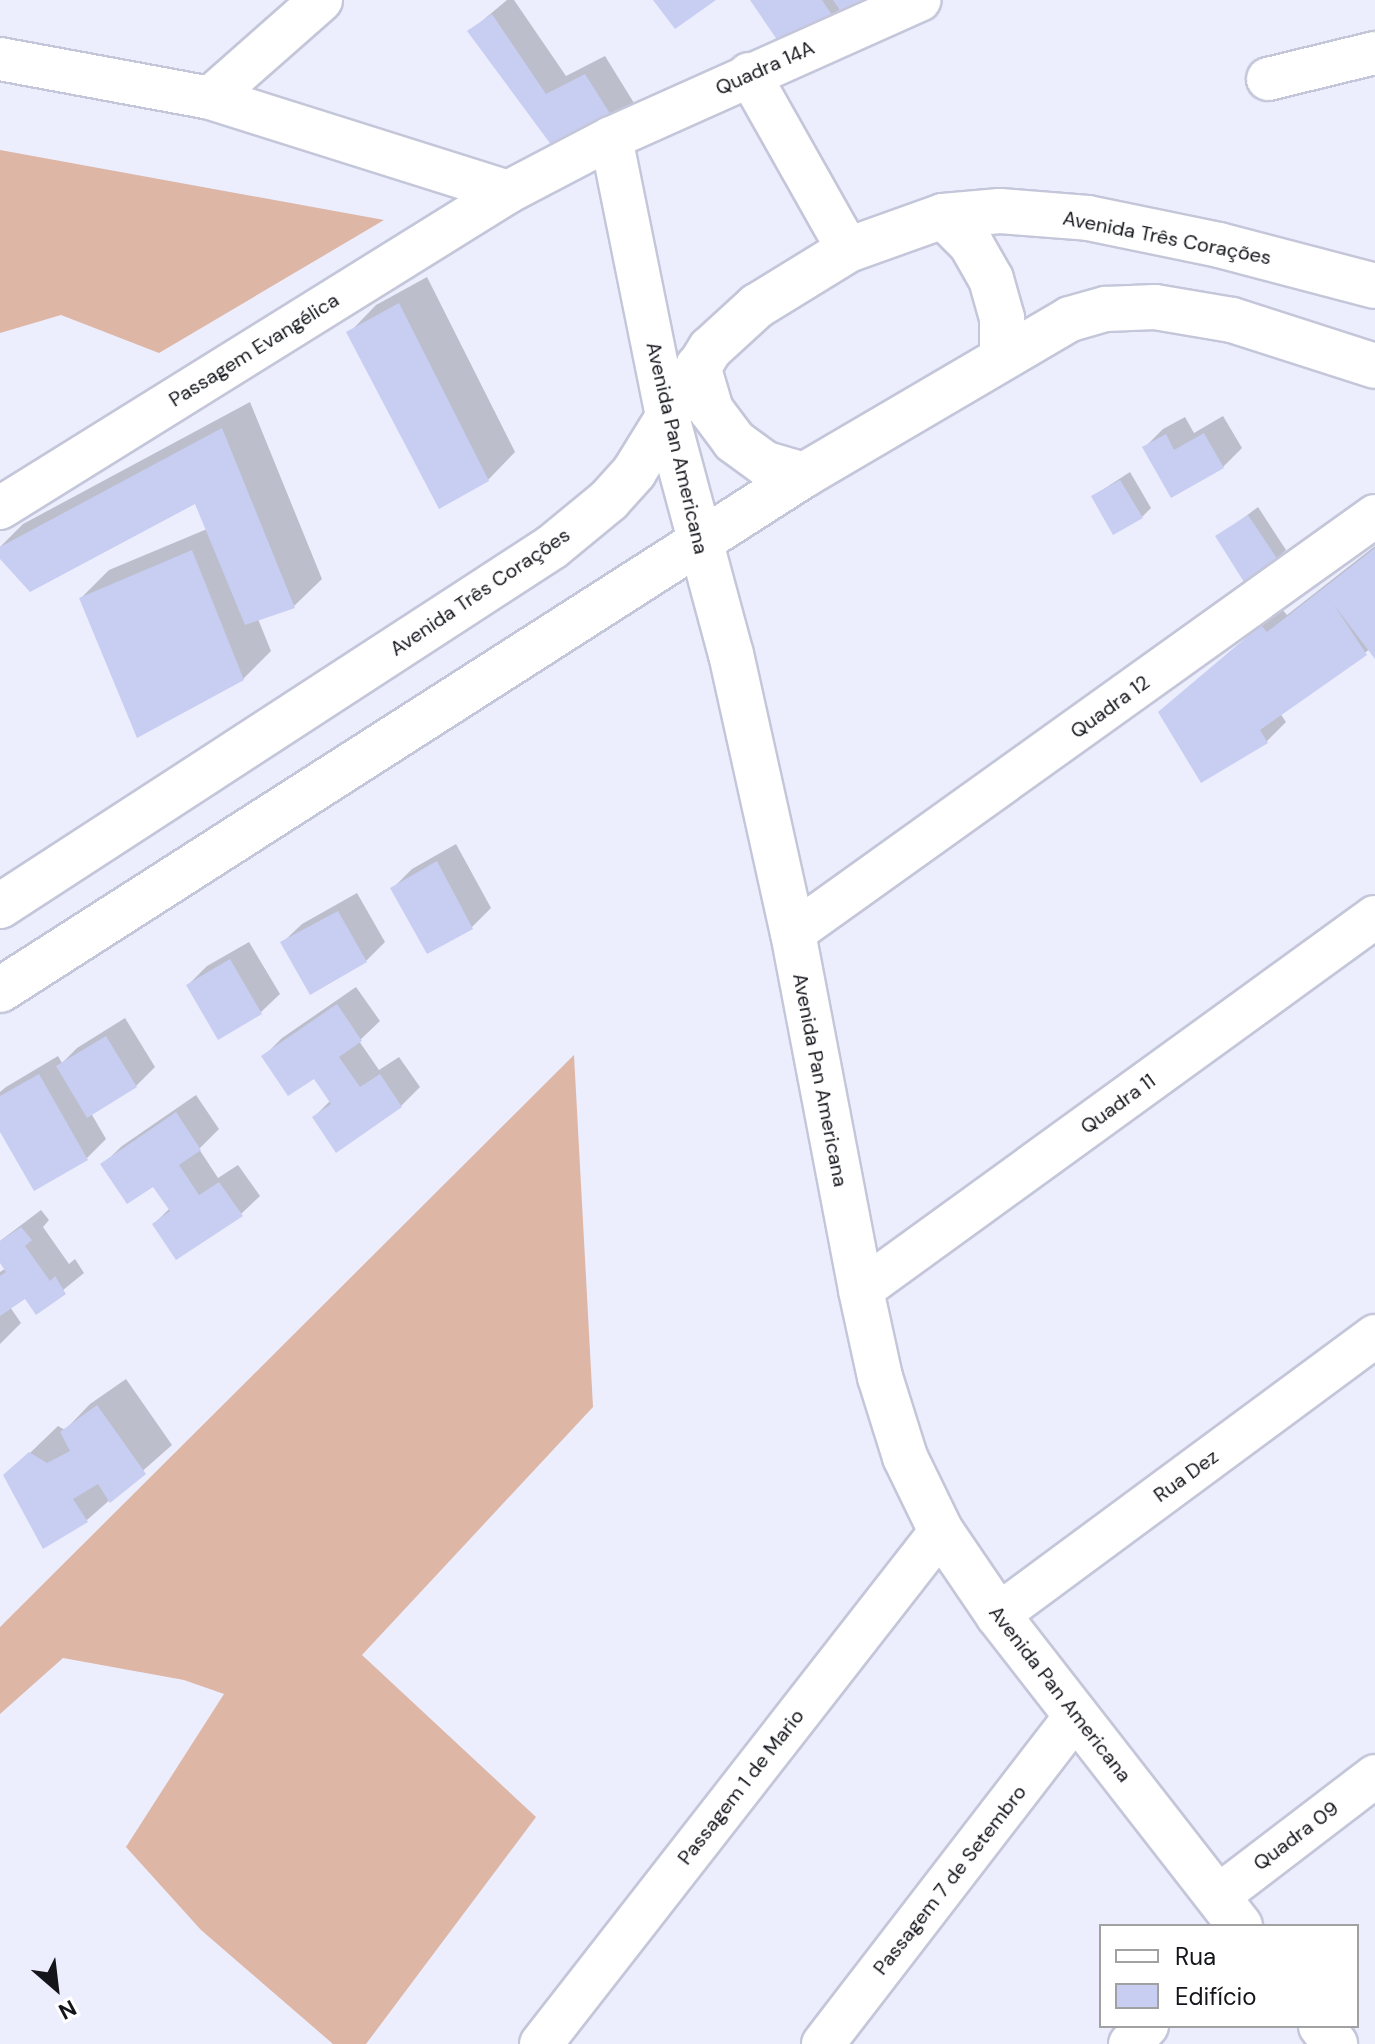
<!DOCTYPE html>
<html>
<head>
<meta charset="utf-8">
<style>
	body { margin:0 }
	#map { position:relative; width:1375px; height:2044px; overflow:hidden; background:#eceefe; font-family:"DM Sans",sans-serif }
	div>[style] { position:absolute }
	.forest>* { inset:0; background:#ddb6a5 }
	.shadow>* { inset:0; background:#0003 }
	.building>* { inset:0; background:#c8cdf2 }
	.roads { filter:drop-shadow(2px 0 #c4c6d9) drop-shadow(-2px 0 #c4c6d9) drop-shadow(0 2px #c4c6d9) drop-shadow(0 -2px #c4c6d9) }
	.street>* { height:42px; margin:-21px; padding:0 21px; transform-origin:21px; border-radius:21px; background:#fff }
	.secondary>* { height:44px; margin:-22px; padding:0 22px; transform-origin:22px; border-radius:22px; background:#fff }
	span { translate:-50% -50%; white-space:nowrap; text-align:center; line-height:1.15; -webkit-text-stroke:7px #fff; paint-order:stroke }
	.street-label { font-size:20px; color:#14151b }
	.legend { position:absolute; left:1099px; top:1924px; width:260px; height:104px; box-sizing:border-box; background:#fff; border:2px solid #a1a1a4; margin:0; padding:10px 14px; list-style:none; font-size:24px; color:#14151b }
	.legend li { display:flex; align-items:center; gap:16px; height:40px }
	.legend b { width:40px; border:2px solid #a1a1a4 }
	.north { position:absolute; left:16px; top:1948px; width:80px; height:80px; -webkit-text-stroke:6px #fff; paint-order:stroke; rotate:152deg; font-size:22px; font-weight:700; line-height:32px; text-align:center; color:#14151b }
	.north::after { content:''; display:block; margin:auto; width:28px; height:36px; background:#14151b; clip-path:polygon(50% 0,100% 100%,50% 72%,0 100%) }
</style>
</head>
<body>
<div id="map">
	<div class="forest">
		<i style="clip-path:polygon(0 150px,384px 220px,159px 353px,61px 315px,0 333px)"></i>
		<i style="clip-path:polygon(574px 1055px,593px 1407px,362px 1655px,536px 1817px,366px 2044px,333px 2044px,201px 1930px,126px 1847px,224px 1694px,184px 1680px,63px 1658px,0 1714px,0 1627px)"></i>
	</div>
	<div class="shadow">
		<i style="clip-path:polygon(507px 0,514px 0,566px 76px,605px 56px,634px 103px,615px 121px,561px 156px,470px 31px)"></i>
		<i style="clip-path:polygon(752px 0,873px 0,841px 8px,833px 16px)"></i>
		<i style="clip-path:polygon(427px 277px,515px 452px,488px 480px,349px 333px,376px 305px)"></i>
		<i style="clip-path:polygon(250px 402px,322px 579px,294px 606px,258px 619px,271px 651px,243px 679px,81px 598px,109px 570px,207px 529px,196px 502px,0 556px,0 547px,23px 524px)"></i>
		<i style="clip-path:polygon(1223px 416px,1242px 448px,1223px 467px,1144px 448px,1163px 429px,1185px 417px,1194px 433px)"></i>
		<i style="clip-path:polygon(1130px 472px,1151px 508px,1142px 517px,1093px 496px)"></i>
		<i style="clip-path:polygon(1258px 507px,1286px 550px,1277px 559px,1218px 537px)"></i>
		<i style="clip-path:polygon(1375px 546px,1375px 656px,1370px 649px,1280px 713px,1286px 722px,1267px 741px,1202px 781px,1161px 713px,1281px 608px,1287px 615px)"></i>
		<i style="clip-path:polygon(456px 844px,491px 908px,472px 927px,393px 888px,412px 869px)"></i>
		<i style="clip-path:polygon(357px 893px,385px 942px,366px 961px,283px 942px,302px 924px)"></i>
		<i style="clip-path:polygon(249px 942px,280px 994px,261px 1012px,219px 1037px,188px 985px,207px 966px)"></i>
		<i style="clip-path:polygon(356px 987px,380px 1021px,359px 1041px,379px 1070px,399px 1057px,420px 1087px,401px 1106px,314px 1117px,331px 1100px,314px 1076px,263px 1057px,282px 1038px)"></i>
		<i style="clip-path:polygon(125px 1018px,155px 1067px,136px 1086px,91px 1113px,106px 1139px,87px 1158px,0 1128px,0 1092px,6px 1087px,58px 1056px,62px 1063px,77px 1048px)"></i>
		<i style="clip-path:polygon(196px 1095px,219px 1129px,199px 1149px,218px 1178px,238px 1165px,260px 1196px,241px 1214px,154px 1224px,170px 1208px,154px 1184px,103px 1164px,122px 1146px)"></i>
		<i style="clip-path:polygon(41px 1210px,49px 1220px,43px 1227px,69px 1264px,75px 1259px,84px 1273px,36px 1312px,25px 1296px,10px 1307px,21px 1323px,0 1344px,0 1272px,6px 1268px,0 1259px,0 1241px)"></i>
		<i style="clip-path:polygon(126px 1379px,172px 1445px,87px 1520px,6px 1476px,58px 1426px,65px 1430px,90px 1404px)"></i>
	</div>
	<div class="building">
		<i style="clip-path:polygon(653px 0,716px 0,675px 29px)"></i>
		<i style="clip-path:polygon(750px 0,822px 0,834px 18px,782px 47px)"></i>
		<i style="clip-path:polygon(833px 0,878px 0,844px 16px)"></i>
		<i style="clip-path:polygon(492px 14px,546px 94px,585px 74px,616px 123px,561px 158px,467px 31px)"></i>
		<i style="clip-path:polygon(399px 303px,489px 481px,439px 509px,346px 332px)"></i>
		<i style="clip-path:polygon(222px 428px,295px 608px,245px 625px,195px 504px,30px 592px,0 559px,0 547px)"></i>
		<i style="clip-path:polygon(1204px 433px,1224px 468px,1171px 498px,1142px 447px,1166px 434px,1174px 450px)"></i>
		<i style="clip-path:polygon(1120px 480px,1143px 518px,1113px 535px,1091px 496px)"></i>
		<i style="clip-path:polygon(1248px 515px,1278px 560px,1244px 582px,1215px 536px)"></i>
		<i style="clip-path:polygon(1375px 548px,1375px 659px,1334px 605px,1367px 655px,1260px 730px,1268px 743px,1201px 783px,1158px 712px,1261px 625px,1267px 632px)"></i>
		<i style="clip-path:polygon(192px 550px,244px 680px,137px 738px,79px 598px)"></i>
		<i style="clip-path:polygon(437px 861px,473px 929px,427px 954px,390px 888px)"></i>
		<i style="clip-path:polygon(338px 911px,367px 962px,310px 995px,280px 942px)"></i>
		<i style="clip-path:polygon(230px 959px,262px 1014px,218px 1040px,186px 985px)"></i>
		<i style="clip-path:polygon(337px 1004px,362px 1041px,339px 1057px,360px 1087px,380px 1074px,402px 1107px,336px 1153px,312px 1117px,331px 1104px,314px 1079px,288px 1096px,261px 1056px)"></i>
		<i style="clip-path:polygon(106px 1036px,137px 1087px,87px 1118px,56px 1066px)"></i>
		<i style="clip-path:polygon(39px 1074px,88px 1160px,34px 1191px,0 1132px,0 1096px)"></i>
		<i style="clip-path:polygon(176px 1112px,201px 1150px,179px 1165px,199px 1195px,219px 1182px,243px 1216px,176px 1260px,152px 1224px,170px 1211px,153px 1187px,127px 1204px,100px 1164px)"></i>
		<i style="clip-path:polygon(21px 1227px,32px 1240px,25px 1246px,50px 1281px,55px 1276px,66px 1294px,36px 1315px,25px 1299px,0 1316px,0 1276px,6px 1272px,0 1263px,0 1241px)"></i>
		<i style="clip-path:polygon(97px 1405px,146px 1474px,110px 1503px,98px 1484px,73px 1499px,88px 1522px,43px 1549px,3px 1475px,29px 1452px,47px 1463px,70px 1451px,60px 1432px)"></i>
	</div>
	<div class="roads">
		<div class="street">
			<i style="left:0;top:59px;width:214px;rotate:10.5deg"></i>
			<i style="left:210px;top:98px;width:312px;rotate:17.5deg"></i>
			<i style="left:749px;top:74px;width:202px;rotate:60.6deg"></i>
			<i style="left:1268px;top:79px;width:110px;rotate:-13.7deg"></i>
			<i style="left:210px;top:98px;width:148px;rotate:-41.4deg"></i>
			<i style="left:611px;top:138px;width:289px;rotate:78.6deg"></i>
			<i style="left:0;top:508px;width:598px;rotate:-31.88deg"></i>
			<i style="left:508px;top:192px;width:116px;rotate:-27.7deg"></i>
			<i style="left:611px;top:138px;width:338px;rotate:-24.1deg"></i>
			<i style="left:793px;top:933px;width:716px;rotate:-35.62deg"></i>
			<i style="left:861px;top:1290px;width:635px;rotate:-35.97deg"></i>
			<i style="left:998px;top:1615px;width:469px;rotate:-36.5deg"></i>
			<i style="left:1217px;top:1897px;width:199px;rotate:-37.4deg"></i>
			<i style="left:541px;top:2044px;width:651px;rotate:-52.06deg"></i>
			<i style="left:823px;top:2044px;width:414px;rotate:-52.4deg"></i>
			<i style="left:1130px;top:2044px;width:25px;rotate:-47deg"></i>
		</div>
		<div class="secondary">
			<i style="left:943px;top:216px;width:40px;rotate:45deg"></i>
			<i style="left:971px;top:244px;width:40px;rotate:60.3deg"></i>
			<i style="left:991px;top:279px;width:41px;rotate:74.2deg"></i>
			<i style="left:1002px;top:318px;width:40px;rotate:90deg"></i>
			<i style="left:698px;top:366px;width:46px;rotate:73.5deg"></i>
			<i style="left:711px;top:410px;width:39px;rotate:53deg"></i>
			<i style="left:734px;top:441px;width:39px;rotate:36deg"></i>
			<i style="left:766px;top:464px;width:40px;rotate:16deg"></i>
			<i style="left:668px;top:421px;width:241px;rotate:74.9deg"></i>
			<i style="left:731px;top:654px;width:286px;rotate:77.5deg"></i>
			<i style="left:793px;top:933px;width:363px;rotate:79.2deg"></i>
			<i style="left:861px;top:1290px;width:89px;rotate:77.7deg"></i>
			<i style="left:880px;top:1377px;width:84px;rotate:72.6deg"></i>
			<i style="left:905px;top:1457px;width:82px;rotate:64.1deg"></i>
			<i style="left:941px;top:1531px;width:102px;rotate:55.8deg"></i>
			<i style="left:998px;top:1615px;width:394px;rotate:52.1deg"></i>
			<i style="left:0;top:906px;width:658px;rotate:-33.04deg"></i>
			<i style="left:552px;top:547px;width:74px;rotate:-39.5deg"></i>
			<i style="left:609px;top:500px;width:38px;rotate:-48deg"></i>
			<i style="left:634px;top:472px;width:145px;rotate:-58.3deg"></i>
			<i style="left:710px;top:349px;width:64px;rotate:-42.5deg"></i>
			<i style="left:757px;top:306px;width:107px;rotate:-31.6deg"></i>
			<i style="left:848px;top:250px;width:101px;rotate:-19.7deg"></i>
			<i style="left:943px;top:216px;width:57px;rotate:-5deg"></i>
			<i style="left:1000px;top:211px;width:88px;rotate:4.5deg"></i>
			<i style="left:1088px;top:218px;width:134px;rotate:11.6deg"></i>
			<i style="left:1219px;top:245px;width:161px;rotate:14.7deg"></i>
			<i style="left:0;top:990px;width:955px;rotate:-32.64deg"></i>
			<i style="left:804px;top:475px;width:308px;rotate:-30.4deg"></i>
			<i style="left:1070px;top:319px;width:37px;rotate:-16deg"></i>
			<i style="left:1106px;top:309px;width:49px;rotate:-2.3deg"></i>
			<i style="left:1155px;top:307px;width:78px;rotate:9.6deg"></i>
			<i style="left:1232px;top:320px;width:150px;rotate:17.8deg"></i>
			<i style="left:1321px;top:2026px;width:23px;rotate:52deg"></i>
		</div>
	</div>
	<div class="street-label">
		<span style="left:765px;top:68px;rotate:-24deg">Quadra 14A</span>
		<span style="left:1167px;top:238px;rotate:11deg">Avenida Três Corações</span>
		<span style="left:254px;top:350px;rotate:-32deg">Passagem Evangélica</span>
		<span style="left:677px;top:448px;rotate:77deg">Avenida Pan Americana</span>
		<span style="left:480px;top:592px;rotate:-34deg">Avenida Três Corações</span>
		<span style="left:1110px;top:707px;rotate:-36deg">Quadra 12</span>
		<span style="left:820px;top:1080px;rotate:79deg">Avenida Pan Americana</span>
		<span style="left:1118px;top:1104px;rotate:-36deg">Quadra 11</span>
		<span style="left:1186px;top:1476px;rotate:-36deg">Rua Dez</span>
		<span style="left:1060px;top:1694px;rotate:52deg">Avenida Pan Americana</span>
		<span style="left:741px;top:1787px;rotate:-52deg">Passagem 1 de Mario</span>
		<span style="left:1296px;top:1836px;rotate:-37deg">Quadra 09</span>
		<span style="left:950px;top:1880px;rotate:-52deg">Passagem 7 de Setembro</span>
	</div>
	<ul class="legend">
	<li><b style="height:10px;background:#fff"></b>Rua</li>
	<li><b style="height:22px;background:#c8cdf2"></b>Edifício</li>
	</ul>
	<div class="north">N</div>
</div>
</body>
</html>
